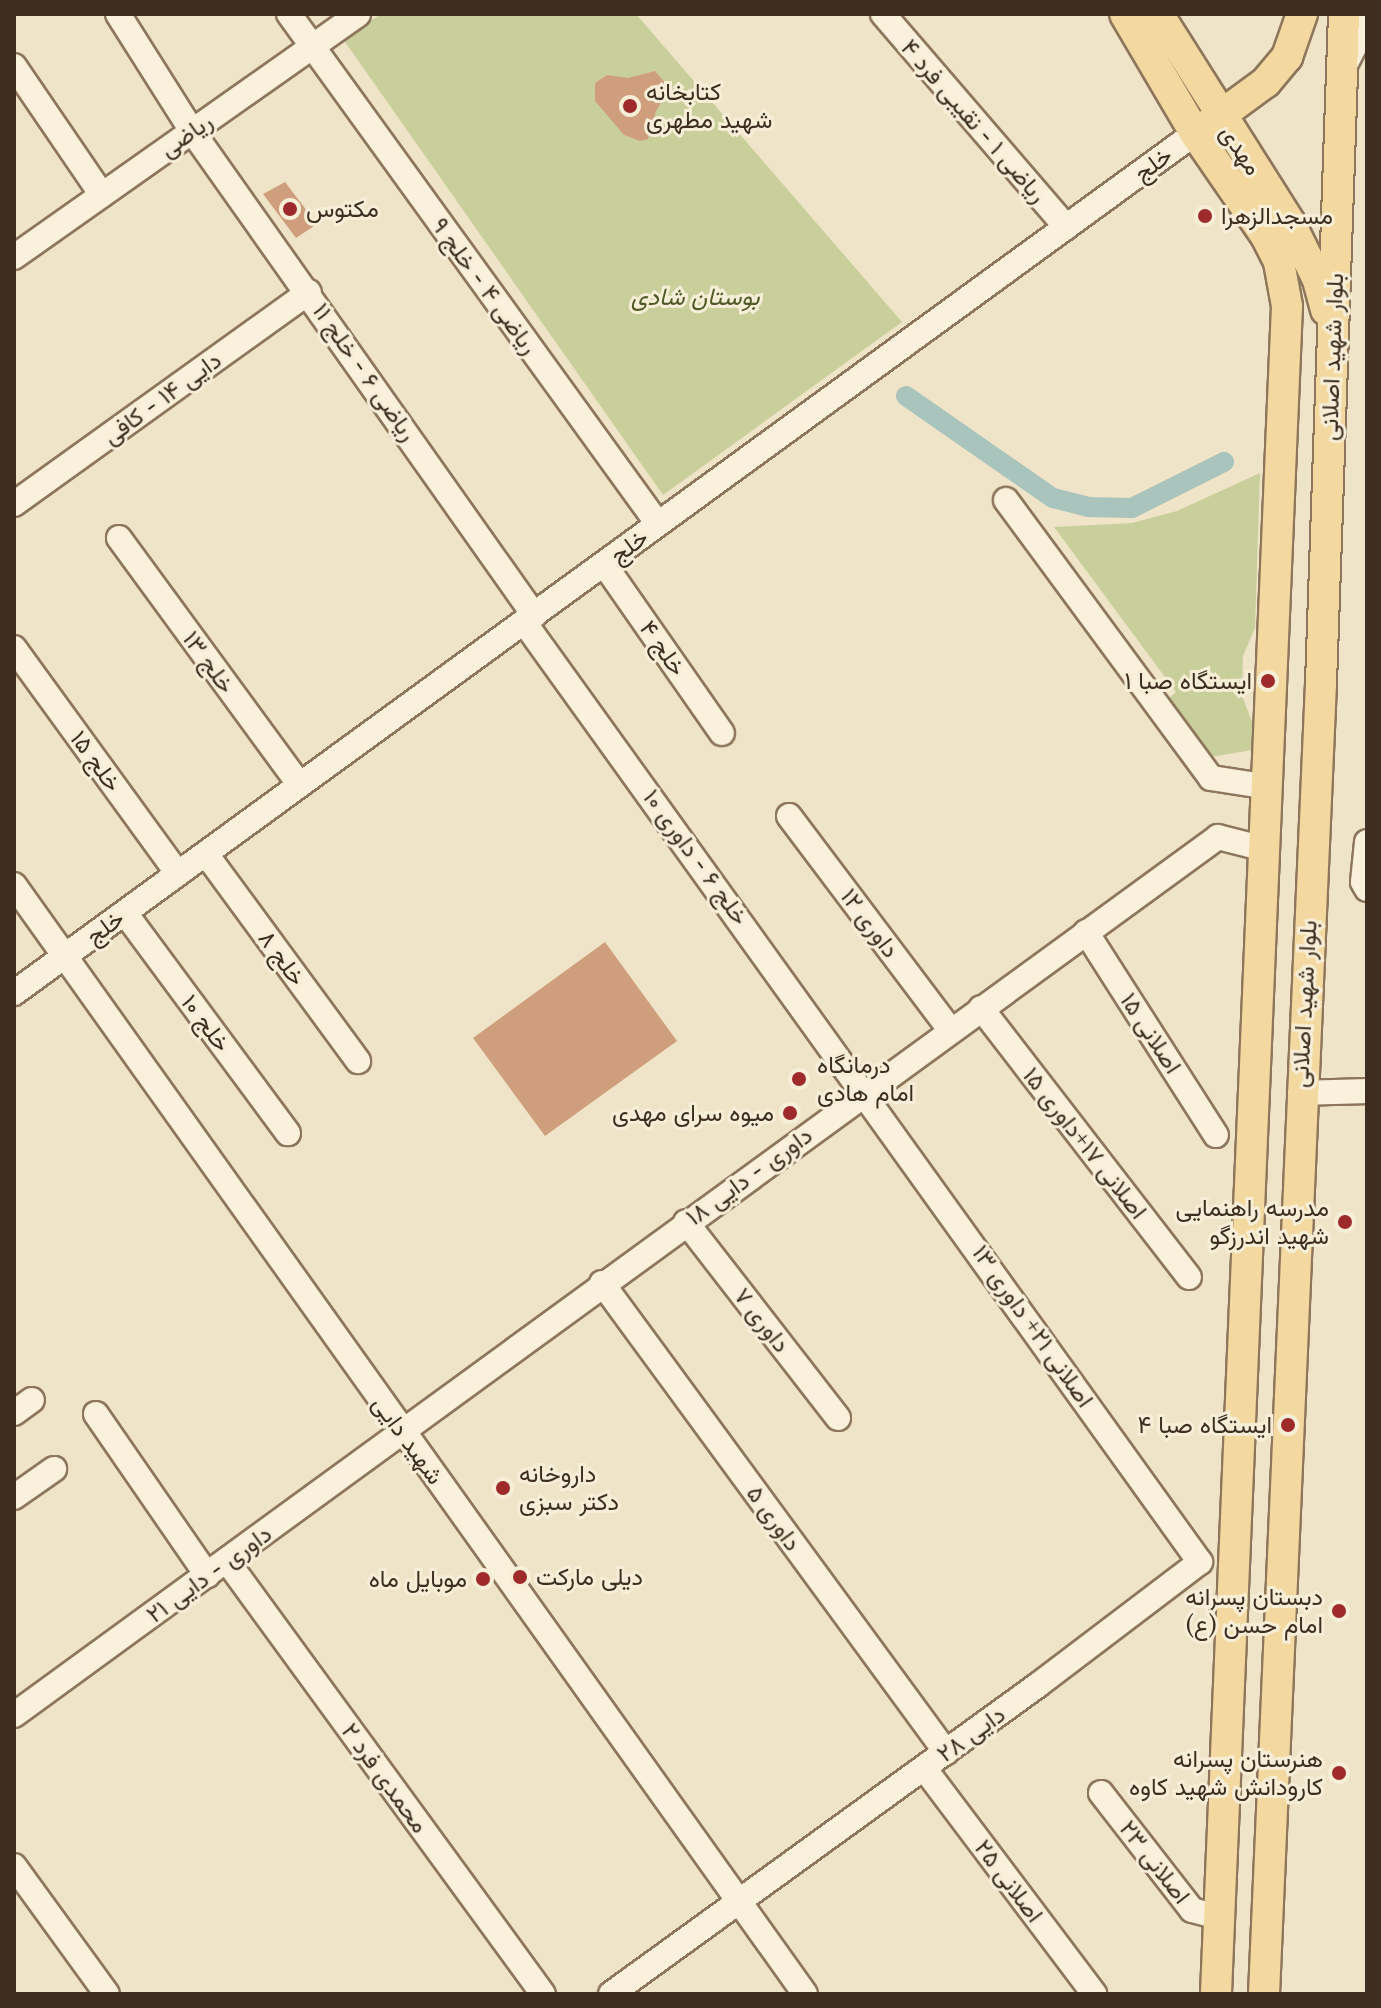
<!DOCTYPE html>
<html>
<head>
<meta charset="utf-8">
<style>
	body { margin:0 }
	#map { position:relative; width:1381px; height:2008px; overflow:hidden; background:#f0e4c8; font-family:"Libre Baskerville",Vazirmatn,serif }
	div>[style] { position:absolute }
	.green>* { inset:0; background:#c9cf9b }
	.canal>* { height:20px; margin:-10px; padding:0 10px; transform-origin:10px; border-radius:10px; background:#a9c4bc }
	.building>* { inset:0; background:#cf9f7d }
	.roads { filter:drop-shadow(2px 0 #8d765c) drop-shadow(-2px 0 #8d765c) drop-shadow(0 2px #8d765c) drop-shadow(0 -2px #8d765c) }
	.minor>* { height:24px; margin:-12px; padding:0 12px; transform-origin:12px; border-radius:12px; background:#faf1dc }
	.major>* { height:30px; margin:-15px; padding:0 15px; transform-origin:15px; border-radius:15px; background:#f3d9a0 }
	.dots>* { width:22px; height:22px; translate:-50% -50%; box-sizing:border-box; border:4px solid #f7eed8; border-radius:50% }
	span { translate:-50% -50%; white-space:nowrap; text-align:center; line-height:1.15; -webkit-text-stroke:6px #f7eed8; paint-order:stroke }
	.poi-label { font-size:24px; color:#3d2e20 }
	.left { translate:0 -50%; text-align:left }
	.right { translate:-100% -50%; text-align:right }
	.street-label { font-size:24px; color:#3d2e20 }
	.park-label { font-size:24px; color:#4d5a26; font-style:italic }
	.frame { position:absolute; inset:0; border:16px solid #3d2e20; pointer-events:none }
</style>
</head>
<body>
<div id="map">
	<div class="green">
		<i style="clip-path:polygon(381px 14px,636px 14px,902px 322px,663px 495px,343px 39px)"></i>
		<i style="clip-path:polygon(1260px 473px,1255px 628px,1243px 656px,1242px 695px,1252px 722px,1252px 750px,1205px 758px,1166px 701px,1176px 692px,1054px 527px,1132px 523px,1177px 511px)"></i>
	</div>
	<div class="canal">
		<i style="left:906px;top:396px;width:179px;rotate:34.8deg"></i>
		<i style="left:1053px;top:498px;width:36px;rotate:14deg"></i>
		<i style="left:1088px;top:507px;width:44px;rotate:1.3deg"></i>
		<i style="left:1132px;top:508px;width:103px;rotate:-26.6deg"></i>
	</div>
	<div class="building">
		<i style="clip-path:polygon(655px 71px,673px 92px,667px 93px,656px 111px,648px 139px,640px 141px,624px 135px,595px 101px,595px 83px,607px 75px,628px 78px)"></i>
		<i style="clip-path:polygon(285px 182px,317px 224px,296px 238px,263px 194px)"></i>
		<i style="clip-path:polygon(605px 942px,677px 1041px,545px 1136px,473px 1038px)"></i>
	</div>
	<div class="roads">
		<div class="minor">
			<i style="left:118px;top:14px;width:138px;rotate:57.7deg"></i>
			<i style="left:192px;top:131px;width:593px;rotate:54.75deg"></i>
			<i style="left:289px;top:14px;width:629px;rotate:54.11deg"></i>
			<i style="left:883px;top:14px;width:281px;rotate:49.3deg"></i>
			<i style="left:1346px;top:63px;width:46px;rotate:-62.9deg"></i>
			<i style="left:14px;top:66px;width:156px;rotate:55.7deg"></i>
			<i style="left:14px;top:257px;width:421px;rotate:-35.2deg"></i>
			<i style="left:1006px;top:500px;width:345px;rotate:53.6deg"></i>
			<i style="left:1211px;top:778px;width:53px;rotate:8.7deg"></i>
			<i style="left:14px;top:504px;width:363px;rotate:-35.7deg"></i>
			<i style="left:119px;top:538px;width:306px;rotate:53.8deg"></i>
			<i style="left:604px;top:564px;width:206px;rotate:55.1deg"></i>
			<i style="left:524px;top:622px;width:1158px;rotate:54.28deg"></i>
			<i style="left:1200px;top:1562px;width:203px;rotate:142.8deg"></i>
			<i style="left:1038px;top:1685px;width:527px;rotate:144.11deg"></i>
			<i style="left:14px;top:648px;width:279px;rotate:54deg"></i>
			<i style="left:789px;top:816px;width:269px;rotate:53deg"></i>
			<i style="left:1367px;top:842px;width:40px;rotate:95.7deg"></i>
			<i style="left:1363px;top:882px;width:8px;rotate:60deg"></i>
			<i style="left:206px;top:854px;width:257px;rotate:53.7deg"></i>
			<i style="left:14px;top:885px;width:1362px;rotate:54.5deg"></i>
			<i style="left:125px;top:913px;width:274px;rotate:53.5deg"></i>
			<i style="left:1086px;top:932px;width:241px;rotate:57.4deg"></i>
			<i style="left:14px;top:993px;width:1461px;rotate:-36.06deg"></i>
			<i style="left:981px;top:1008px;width:340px;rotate:52.3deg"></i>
			<i style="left:1300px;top:1093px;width:67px;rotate:-1.7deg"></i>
			<i style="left:686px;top:1222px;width:248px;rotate:52.2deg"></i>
			<i style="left:602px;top:1283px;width:582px;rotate:53.74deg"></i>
			<i style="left:14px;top:1413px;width:22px;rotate:-36deg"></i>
			<i style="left:96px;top:1414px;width:196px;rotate:55.4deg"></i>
			<i style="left:14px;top:1497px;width:49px;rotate:-35deg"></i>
			<i style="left:227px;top:1561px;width:536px;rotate:53.88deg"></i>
			<i style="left:14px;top:1715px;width:1490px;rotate:-36.1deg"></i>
			<i style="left:1218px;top:837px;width:44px;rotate:14.3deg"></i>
			<i style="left:924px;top:1768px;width:283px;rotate:53deg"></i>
			<i style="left:1101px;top:1793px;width:148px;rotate:52.1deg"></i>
			<i style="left:1192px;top:1910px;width:28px;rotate:15deg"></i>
			<i style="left:14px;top:1866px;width:158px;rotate:54deg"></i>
		</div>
		<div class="major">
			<i style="left:1125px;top:14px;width:138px;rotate:59.5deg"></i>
			<i style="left:1195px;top:133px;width:125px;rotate:55.4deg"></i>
			<i style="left:1266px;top:236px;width:29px;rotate:63deg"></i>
			<i style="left:1279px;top:262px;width:45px;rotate:79.7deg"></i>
			<i style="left:1287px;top:306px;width:1689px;rotate:92.41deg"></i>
			<i style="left:1158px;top:14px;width:247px;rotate:57.7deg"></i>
			<i style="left:1290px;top:223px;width:64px;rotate:63.8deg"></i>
			<i style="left:1318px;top:280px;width:31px;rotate:75deg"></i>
			<i style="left:1202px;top:129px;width:79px;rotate:-36.3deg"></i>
			<i style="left:1266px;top:82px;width:33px;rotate:-50deg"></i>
			<i style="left:1287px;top:57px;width:46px;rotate:-70.8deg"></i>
			<i style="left:1264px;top:1994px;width:1312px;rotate:-87.51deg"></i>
			<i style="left:1321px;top:683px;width:669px;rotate:-88.03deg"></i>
		</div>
	</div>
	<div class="dots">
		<i style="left:630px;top:106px;background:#9e2a2b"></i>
		<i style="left:290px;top:209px;background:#9e2a2b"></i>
		<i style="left:1205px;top:216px;background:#9e2a2b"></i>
		<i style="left:1268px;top:681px;background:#9e2a2b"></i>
		<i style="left:799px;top:1079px;background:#9e2a2b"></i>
		<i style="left:790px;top:1113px;background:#9e2a2b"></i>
		<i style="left:1345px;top:1222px;background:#9e2a2b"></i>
		<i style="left:1288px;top:1425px;background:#9e2a2b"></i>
		<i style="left:503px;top:1488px;background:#9e2a2b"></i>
		<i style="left:520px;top:1577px;background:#9e2a2b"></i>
		<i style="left:483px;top:1579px;background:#9e2a2b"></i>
		<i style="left:1339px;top:1611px;background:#9e2a2b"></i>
		<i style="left:1339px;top:1773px;background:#9e2a2b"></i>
	</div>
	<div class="poi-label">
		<span class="left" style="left:646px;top:106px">کتابخانه<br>شهید مطهری</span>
		<span class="left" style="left:306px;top:209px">مکتوس</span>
		<span class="left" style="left:1221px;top:216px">مسجدالزهرا</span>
		<span class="right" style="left:1252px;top:681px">ایستگاه صبا ۱</span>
		<span class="left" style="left:817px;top:1079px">درمانگاه<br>امام هادی</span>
		<span class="right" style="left:774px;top:1113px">میوه سرای مهدی</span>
		<span class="right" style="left:1329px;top:1222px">مدرسه راهنمایی<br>شهید اندرزگو</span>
		<span class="right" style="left:1272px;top:1425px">ایستگاه صبا ۴</span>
		<span class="left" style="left:519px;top:1488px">داروخانه<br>دکتر سبزی</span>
		<span class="left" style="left:536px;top:1577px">دیلی مارکت</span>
		<span class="right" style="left:467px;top:1579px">موبایل ماه</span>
		<span class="right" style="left:1323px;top:1611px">دبستان پسرانه<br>امام حسن (ع)</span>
		<span class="right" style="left:1323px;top:1773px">هنرستان پسرانه<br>کارودانش شهید کاوه</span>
	</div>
	<div class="street-label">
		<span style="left:974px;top:121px;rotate:49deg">ریاضی ۱ - نقیبی فرد ۴</span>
		<span style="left:186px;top:135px;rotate:-35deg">ریاضی</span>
		<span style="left:1241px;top:150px;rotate:56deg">مهدی</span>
		<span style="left:1153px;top:164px;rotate:-36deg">خلج</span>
		<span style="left:485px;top:286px;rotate:54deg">ریاضی ۴ - خلج ۹</span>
		<span style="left:1332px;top:357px;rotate:-88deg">بلوار شهید اصلانی</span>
		<span style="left:365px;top:372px;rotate:55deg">ریاضی ۶ - خلج ۱۱</span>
		<span style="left:162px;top:398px;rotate:-36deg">دایی ۱۴ - کافی</span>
		<span style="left:629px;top:546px;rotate:-36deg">خلج</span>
		<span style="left:663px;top:648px;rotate:55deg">خلج ۴</span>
		<span style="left:209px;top:662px;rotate:54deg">خلج ۱۳</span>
		<span style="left:96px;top:761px;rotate:54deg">خلج ۱۵</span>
		<span style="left:696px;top:857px;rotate:54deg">خلج ۶ - داوری ۱۰</span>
		<span style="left:870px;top:923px;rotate:53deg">داوری ۱۲</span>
		<span style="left:105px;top:927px;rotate:-36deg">خلج</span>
		<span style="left:282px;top:958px;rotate:54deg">خلج ۸</span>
		<span style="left:1304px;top:1004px;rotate:-87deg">بلوار شهید اصلانی</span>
		<span style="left:206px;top:1023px;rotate:53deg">خلج ۱۰</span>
		<span style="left:1151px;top:1033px;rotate:57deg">اصلانی ۱۵</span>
		<span style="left:1085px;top:1143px;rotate:52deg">اصلانی ۱۷+داوری ۱۵</span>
		<span style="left:749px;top:1176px;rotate:-36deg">داوری - دایی ۱۸</span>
		<span style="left:762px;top:1320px;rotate:52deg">داوری ۷</span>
		<span style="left:1033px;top:1326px;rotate:55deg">اصلانی ۲۱+ داوری ۱۳</span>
		<span style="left:408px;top:1440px;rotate:54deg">شهید دایی</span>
		<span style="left:774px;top:1518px;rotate:54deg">داوری ۵</span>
		<span style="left:209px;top:1574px;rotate:-36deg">داوری - دایی ۲۱</span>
		<span style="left:971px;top:1734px;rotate:-36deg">دایی ۲۸</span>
		<span style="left:385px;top:1778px;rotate:54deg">محمدی فرد ۲</span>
		<span style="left:1155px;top:1862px;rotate:52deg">اصلانی ۲۳</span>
		<span style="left:1009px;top:1881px;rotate:53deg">اصلانی ۲۵</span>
	</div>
	<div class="park-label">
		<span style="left:695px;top:297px">بوستان شادی</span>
	</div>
	<div class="frame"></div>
</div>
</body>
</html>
